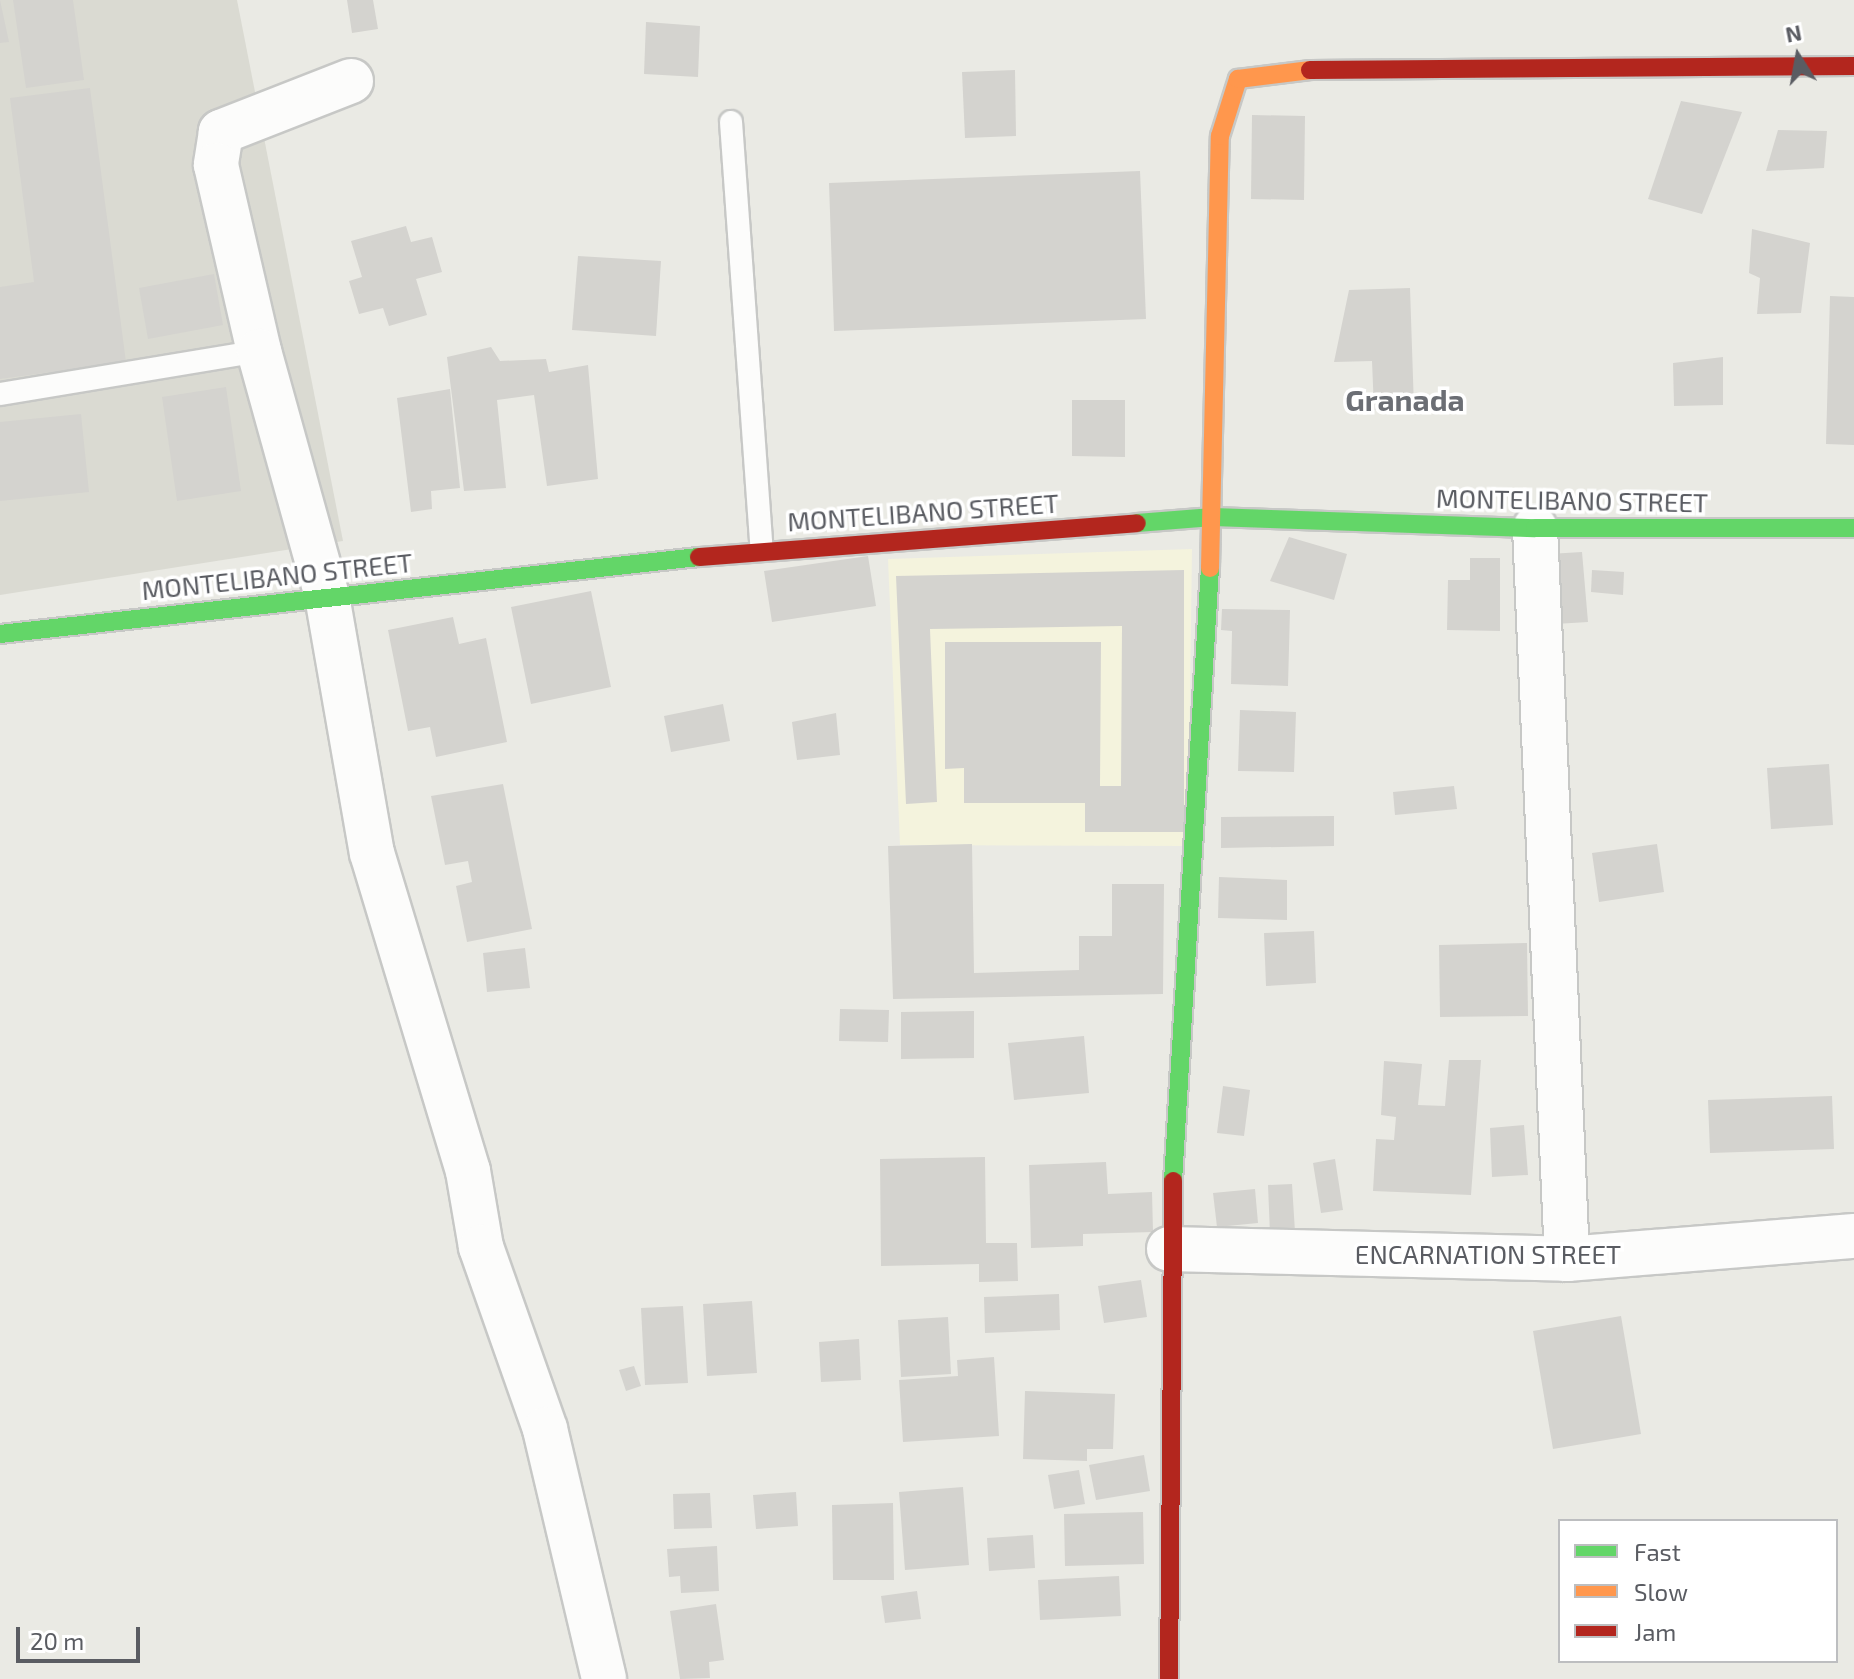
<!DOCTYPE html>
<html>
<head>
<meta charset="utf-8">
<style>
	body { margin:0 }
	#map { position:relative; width:1854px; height:1679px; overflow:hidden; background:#eaeae4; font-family:"Exo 2",sans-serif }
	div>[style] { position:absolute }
	.commercial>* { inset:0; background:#f4f3dd }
	.education>* { inset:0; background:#dadad2 }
	.building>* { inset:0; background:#d4d3cf }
	.roads { filter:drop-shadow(2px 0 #c7c8c6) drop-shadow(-2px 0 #c7c8c6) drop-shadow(0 2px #c7c8c6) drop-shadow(0 -2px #c7c8c6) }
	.lane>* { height:22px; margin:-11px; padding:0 11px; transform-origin:11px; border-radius:11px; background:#fcfcfb }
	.street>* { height:44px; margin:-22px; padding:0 22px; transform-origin:22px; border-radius:22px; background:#fcfcfb }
	.fast>* { height:18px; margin:-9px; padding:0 9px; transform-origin:9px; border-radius:9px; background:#63d668 }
	.slow>* { height:18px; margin:-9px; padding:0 9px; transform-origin:9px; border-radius:9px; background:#ff974d }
	.jam>* { height:18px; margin:-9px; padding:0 9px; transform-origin:9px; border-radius:9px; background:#b3261e }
	span { translate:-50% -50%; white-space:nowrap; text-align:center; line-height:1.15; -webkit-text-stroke:7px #fff; paint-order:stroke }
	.street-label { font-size:26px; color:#5a5c62 }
	.quarter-label { font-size:30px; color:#6b6e74; font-weight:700 }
	.legend { position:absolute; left:1558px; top:1519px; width:280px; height:144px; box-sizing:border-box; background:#fff; border:2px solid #bdbec0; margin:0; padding:10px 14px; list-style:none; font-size:24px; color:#5a5c62 }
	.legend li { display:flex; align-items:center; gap:16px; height:40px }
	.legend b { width:40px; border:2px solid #bdbec0 }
	.north { position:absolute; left:1758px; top:16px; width:80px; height:80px; -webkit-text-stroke:6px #fff; paint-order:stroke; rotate:349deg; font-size:22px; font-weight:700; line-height:32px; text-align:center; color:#5a5c62 }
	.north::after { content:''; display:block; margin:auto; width:28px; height:36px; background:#5a5c62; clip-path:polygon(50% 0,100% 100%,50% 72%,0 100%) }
	.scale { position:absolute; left:16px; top:1627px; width:124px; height:36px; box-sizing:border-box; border:4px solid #5a5c62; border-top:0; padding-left:10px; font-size:24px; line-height:28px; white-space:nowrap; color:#5a5c62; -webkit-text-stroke:6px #fff; paint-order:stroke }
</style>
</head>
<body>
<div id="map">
	<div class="commercial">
		<i style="clip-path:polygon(1192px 549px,1188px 846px,900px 845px,888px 559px)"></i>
	</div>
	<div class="education">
		<i style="clip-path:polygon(0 0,237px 0,343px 541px,0 595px)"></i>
	</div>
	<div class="building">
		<i style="clip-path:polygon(0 0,9px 42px,0 43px)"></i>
		<i style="clip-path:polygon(13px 0,73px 0,84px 80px,26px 88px)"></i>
		<i style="clip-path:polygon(347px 0,373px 0,378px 29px,352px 33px)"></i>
		<i style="clip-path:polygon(646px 22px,700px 26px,698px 77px,644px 74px)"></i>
		<i style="clip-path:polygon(1015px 70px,1016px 136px,965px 138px,962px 72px)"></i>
		<i style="clip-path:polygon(90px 88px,126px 362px,0 379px,0 287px,34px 282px,10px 98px)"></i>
		<i style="clip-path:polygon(1681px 101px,1742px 112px,1702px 214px,1648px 199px)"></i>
		<i style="clip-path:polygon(1252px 115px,1305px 116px,1304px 200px,1251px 199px)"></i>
		<i style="clip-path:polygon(1778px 130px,1827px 131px,1824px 168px,1766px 171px)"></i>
		<i style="clip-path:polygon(1140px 171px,1146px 319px,834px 331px,829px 183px)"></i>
		<i style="clip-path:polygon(406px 226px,411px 242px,432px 237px,442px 272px,416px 279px,427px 315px,389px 326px,383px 308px,359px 314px,349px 281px,362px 277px,351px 241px)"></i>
		<i style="clip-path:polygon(1752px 229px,1810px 243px,1801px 313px,1757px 314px,1760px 278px,1749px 273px)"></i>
		<i style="clip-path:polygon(578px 256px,661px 261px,656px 336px,572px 330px)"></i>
		<i style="clip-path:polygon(214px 274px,223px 325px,148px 339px,139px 288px)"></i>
		<i style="clip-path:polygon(1410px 288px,1414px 408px,1374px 410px,1372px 361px,1334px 362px,1349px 290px)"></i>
		<i style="clip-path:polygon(1830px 296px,1854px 297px,1854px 445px,1826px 444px)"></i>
		<i style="clip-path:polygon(491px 347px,500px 361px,546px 359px,549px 372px,588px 365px,598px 479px,547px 486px,534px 395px,497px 400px,506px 488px,464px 491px,447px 357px)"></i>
		<i style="clip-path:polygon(1723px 357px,1723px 405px,1674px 406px,1673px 363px)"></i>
		<i style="clip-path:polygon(226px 387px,241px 491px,177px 501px,162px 397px)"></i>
		<i style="clip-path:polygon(450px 389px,460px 488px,431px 491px,432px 509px,411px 512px,397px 398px)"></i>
		<i style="clip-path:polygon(1072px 400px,1125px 400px,1125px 457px,1072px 456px)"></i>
		<i style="clip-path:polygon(81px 414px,89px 492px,0 501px,0 422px)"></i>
		<i style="clip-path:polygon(1289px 537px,1347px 554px,1334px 600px,1270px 581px)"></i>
		<i style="clip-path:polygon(1582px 552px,1588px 622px,1555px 624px,1549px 554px)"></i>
		<i style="clip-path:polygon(868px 556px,876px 606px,772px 622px,764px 571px)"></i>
		<i style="clip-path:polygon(1470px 558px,1500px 558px,1500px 631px,1447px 630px,1448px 580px,1470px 580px)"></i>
		<i style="clip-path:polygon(1184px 570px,1184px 832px,1085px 832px,1085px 803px,964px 803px,964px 768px,945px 769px,945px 642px,1101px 642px,1100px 786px,1121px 786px,1122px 626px,930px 629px,937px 802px,906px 804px,896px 576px)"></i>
		<i style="clip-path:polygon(1592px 570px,1624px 572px,1623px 595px,1591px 592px)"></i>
		<i style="clip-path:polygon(591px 591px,611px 687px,531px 704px,511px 607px)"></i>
		<i style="clip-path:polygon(1222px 609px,1290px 610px,1288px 686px,1231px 684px,1232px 631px,1221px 630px)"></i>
		<i style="clip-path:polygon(453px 617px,459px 644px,486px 638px,507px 742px,436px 757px,430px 727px,408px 731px,388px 630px)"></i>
		<i style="clip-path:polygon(723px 704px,730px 741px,671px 752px,664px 716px)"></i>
		<i style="clip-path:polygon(1240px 710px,1296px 712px,1294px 772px,1238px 771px)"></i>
		<i style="clip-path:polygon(836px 713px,840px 755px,797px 760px,792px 722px)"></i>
		<i style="clip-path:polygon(1829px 764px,1833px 825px,1771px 829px,1767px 768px)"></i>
		<i style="clip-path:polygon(503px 784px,532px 929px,467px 942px,456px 886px,472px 882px,468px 861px,445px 865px,431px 796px)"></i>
		<i style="clip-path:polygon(1454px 786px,1457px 809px,1395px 815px,1393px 792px)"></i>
		<i style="clip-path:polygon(1334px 816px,1334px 846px,1221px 848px,1221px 817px)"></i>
		<i style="clip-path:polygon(972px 844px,974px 973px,1079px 970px,1079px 936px,1112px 936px,1112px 884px,1164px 884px,1163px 994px,893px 999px,888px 846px)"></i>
		<i style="clip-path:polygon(1657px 844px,1664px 892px,1599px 902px,1592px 853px)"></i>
		<i style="clip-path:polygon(1219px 877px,1287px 880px,1287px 920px,1218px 918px)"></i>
		<i style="clip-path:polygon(1314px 931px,1316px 983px,1266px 986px,1264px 933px)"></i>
		<i style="clip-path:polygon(1527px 943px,1528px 1016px,1440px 1017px,1439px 945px)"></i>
		<i style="clip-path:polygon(525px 948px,530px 988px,487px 992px,483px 953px)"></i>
		<i style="clip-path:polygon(840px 1009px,889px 1010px,888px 1042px,839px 1041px)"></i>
		<i style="clip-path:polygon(974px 1011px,974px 1058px,901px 1059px,901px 1012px)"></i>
		<i style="clip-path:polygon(1084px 1036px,1089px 1093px,1014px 1100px,1008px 1043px)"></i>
		<i style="clip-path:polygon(1449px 1060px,1481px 1060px,1471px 1195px,1373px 1191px,1376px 1139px,1394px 1140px,1396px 1117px,1381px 1115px,1384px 1061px,1422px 1064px,1418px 1105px,1445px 1106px)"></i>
		<i style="clip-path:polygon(1223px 1086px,1250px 1090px,1244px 1136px,1217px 1133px)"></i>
		<i style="clip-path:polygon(1832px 1096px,1834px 1149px,1710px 1153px,1708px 1100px)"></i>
		<i style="clip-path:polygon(1524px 1125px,1528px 1175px,1492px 1177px,1490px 1128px)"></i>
		<i style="clip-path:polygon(985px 1157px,986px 1243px,1017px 1243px,1018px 1281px,979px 1282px,979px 1264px,881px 1266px,880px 1159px)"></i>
		<i style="clip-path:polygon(1335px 1159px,1343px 1210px,1321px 1213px,1313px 1163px)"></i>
		<i style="clip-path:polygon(1106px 1162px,1108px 1194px,1152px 1192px,1153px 1232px,1083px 1234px,1083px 1246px,1031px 1248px,1029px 1165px)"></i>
		<i style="clip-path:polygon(1292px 1184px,1295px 1232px,1270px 1234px,1268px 1185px)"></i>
		<i style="clip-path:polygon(1255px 1189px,1258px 1223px,1217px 1227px,1213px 1193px)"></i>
		<i style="clip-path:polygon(1141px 1280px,1147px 1317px,1104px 1323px,1098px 1286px)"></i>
		<i style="clip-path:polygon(1059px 1294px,1060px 1330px,985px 1333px,984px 1297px)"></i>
		<i style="clip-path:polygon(752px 1301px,757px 1373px,707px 1376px,703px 1304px)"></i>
		<i style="clip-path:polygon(683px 1306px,688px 1383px,645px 1385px,641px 1308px)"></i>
		<i style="clip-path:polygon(1621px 1316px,1641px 1434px,1553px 1449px,1533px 1331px)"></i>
		<i style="clip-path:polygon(948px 1317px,951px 1374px,901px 1377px,898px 1320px)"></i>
		<i style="clip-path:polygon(859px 1339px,861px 1380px,821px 1382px,819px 1342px)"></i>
		<i style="clip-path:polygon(994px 1357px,999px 1436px,903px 1442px,899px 1380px,958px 1376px,957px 1360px)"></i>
		<i style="clip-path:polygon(634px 1366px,641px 1386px,626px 1391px,619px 1370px)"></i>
		<i style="clip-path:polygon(1025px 1391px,1115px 1394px,1113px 1449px,1087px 1449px,1087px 1461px,1023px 1459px)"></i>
		<i style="clip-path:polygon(1144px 1455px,1150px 1491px,1096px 1500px,1089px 1465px)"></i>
		<i style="clip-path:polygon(1079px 1470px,1085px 1504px,1054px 1509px,1048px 1475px)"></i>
		<i style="clip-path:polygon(963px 1487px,969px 1565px,905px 1570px,899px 1492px)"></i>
		<i style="clip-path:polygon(796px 1492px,798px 1526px,756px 1529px,753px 1495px)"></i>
		<i style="clip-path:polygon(710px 1493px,712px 1528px,674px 1529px,673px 1494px)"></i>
		<i style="clip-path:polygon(893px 1503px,894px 1580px,833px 1580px,832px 1505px)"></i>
		<i style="clip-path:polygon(1143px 1512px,1144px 1564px,1065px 1566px,1064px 1514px)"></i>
		<i style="clip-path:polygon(1033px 1535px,1035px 1568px,989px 1571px,987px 1538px)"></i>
		<i style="clip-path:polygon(717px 1546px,719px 1591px,681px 1593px,680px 1576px,669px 1577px,667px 1549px)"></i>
		<i style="clip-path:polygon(1119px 1576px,1121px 1616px,1040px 1620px,1038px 1580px)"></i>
		<i style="clip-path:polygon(917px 1591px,921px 1619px,885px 1623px,881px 1596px)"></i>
		<i style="clip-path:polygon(716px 1604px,724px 1660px,709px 1662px,710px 1678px,680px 1679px,670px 1611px)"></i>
	</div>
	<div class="roads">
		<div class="lane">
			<i style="left:731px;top:122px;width:429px;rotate:85.9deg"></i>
			<i style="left:0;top:394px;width:263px;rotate:-9.4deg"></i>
		</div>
		<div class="street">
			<i style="left:351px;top:81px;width:140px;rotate:158.6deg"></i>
			<i style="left:221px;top:132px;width:33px;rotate:99deg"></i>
			<i style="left:216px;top:165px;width:191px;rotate:77deg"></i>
			<i style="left:259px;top:351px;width:254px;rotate:74.5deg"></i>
			<i style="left:327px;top:596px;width:261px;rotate:80.1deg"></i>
			<i style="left:372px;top:853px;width:332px;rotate:73.2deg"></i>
			<i style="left:468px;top:1171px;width:77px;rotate:80.3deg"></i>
			<i style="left:481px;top:1247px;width:193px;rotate:70.6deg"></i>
			<i style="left:545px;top:1429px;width:257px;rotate:76.7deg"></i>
			<i style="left:1535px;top:528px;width:732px;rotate:87.49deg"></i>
			<i style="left:1169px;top:1249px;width:398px;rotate:1.4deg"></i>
			<i style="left:1567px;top:1259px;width:288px;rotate:-4.6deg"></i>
		</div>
		<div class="fast">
			<i style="left:1137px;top:523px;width:76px;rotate:-4.5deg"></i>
			<i style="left:1213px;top:517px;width:322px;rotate:2deg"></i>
			<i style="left:1535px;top:528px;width:319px"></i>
			<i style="left:0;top:634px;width:703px;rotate:-6.29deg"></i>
			<i style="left:1173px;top:1181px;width:614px;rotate:-86.55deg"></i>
		</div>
		<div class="slow">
			<i style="left:1210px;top:568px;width:432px;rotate:-88.7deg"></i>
			<i style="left:1220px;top:136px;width:60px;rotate:-72.5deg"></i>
			<i style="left:1238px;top:79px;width:73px;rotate:-7.1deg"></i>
		</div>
		<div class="jam">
			<i style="left:1310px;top:70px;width:544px;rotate:-0.42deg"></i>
			<i style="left:699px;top:557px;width:439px;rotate:-4.4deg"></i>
			<i style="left:1169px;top:1679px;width:498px;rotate:-89.5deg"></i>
		</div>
	</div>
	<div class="street-label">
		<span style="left:1572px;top:500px;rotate:1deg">MONTELIBANO STREET</span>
		<span style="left:923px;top:512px;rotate:-4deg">MONTELIBANO STREET</span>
		<span style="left:277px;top:576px;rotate:-6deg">MONTELIBANO STREET</span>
		<span style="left:1488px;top:1254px">ENCARNATION STREET</span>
	</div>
	<div class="quarter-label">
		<span style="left:1405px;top:399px">Granada</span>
	</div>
	<ul class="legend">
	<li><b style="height:10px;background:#63d668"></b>Fast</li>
	<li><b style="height:10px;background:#ff974d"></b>Slow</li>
	<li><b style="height:10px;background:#b3261e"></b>Jam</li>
	</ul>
	<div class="north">N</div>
	<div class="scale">20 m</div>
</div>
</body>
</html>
